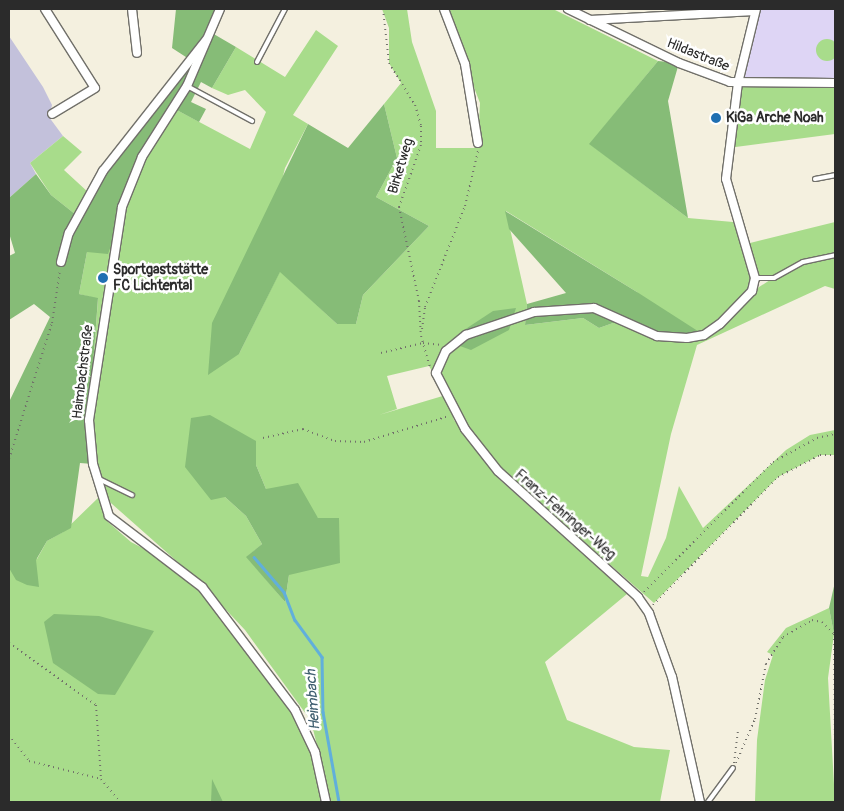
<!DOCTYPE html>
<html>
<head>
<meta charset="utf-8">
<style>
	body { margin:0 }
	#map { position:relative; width:844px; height:811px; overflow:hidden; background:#f4f0df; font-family:Pangolin,sans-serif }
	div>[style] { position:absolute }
	.built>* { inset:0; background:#ded5f5 }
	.industrial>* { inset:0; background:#c3c1db }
	.green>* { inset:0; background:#a8dc8b }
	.round { border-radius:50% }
	.forest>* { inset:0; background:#86bc77 }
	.stream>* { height:2.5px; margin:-1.25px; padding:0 1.25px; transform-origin:1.25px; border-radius:1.25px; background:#61afdb }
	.path>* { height:2px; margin-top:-1px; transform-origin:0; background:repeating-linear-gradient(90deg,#71706a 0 1px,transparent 0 5px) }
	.roads { filter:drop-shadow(1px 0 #71706a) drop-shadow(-1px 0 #71706a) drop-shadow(0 1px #71706a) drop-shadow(0 -1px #71706a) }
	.service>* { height:4px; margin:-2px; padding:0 2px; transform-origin:2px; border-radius:2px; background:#fff }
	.minor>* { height:8px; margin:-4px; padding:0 4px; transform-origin:4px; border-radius:4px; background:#fff }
	.dots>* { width:14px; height:14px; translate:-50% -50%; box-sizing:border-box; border:2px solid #fff; border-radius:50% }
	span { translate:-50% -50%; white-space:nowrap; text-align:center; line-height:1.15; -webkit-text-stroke:5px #fff; paint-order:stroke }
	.street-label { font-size:14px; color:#2b2b2b }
	.poi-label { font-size:14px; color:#2b2b2b; font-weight:700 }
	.left { translate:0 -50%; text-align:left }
	.water-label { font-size:15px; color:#416071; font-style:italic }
	.frame { position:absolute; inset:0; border:10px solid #2b2b2b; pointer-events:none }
</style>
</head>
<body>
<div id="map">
	<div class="built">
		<i style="clip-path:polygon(756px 9px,835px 9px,835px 83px,738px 83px)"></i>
	</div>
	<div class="industrial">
		<i style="clip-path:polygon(9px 36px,43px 87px,52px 105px,49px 117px,63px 136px,30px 163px,36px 174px,9px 198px)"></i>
	</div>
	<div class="green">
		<i style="clip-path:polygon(evenodd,382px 9px,407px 9px,412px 42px,436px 111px,436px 148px,474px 148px,478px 143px,480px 103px,444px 9px,553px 9px,658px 61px,590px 144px,688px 218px,733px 222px,746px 244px,835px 222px,835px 289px,825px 286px,697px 345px,671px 434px,641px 576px,648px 577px,666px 538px,679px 486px,703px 528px,786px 450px,810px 435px,835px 430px,835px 455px,820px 455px,778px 477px,654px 603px,495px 464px,447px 398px,454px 420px,499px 479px,627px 594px,545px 662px,567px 720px,634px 747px,670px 750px,660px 802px,331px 802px,311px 721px,245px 630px,198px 580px,103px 496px,89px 420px,98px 299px,79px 294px,87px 252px,122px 208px,142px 157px,173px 108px,250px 149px,266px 112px,245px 90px,228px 95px,212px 88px,236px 47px,285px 77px,316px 30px,338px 46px,293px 115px,308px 124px,285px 168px,239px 354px,280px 271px,337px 324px,356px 324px,363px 295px,429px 226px,376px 197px,397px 158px,384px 104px,401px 83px,389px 63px,389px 28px,382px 9px,506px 211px,637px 292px,662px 341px,616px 322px,599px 328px,583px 318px,525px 325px,527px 304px,506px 211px,382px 9px,755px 278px,773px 278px,753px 291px,755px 278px,382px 9px,429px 366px,446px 395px,379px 415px,397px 409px,387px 376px,429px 366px,382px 9px,256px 465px,266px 489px,318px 518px,289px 575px,285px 602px,247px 557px,262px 544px,246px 516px,225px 497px,256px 465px)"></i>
		<i class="round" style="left:816px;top:39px;width:22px;height:22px"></i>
		<i style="clip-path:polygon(738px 83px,835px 83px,835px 134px,728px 148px)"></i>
		<i style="clip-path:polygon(63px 136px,82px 152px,64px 170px,89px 193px,80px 218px,51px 195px,30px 163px)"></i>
		<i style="clip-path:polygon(98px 498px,108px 522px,131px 542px,175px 565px,202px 591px,302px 726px,317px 762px,324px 802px,9px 802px,9px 523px,37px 559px,47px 541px,63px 532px)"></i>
		<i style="clip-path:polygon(829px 608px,834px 634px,828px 678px,835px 802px,755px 802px,757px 740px,765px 680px,773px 655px,767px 652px,786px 628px)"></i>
	</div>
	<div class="forest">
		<i style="clip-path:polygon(176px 9px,220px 9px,212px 33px,236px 47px,212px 88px,201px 82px,191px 102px,206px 109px,199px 122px,173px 108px,142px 157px,108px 254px,87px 252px,79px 294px,98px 298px,89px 420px,93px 464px,80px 463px,71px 528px,47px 541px,36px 560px,39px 587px,27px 585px,16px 580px,9px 568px,9px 402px,50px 317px,34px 304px,9px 320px,9px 256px,15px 253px,9px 233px,9px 198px,36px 174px,51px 195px,80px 218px,128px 139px,189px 59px,172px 48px)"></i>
		<i style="clip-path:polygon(658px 61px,679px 63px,668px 101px,688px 218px,589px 144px)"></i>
		<i style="clip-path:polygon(384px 104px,397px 158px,376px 197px,429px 226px,363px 295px,356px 324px,337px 324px,280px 272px,239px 354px,208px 375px,212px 323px,308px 124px,348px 148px)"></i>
		<i style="clip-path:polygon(505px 211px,637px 292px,704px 335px,686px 343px,662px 341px,616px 322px,599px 328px,583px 318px,525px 325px,527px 304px,566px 293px,509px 229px)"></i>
		<i style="clip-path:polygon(516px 308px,509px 330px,471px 350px,460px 346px,461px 332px,493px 311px)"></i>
		<i style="clip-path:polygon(210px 415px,256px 441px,256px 465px,266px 489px,298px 483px,318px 518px,339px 518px,340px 563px,289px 575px,285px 602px,246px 557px,262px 544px,246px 516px,225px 497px,211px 500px,185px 467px,191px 418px)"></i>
		<i style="clip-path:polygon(835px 582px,835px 743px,834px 634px,829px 608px)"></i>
		<i style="clip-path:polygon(54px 614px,99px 616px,154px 631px,115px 695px,98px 694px,53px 663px,44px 622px)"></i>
		<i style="clip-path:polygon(212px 779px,223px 802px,211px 802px)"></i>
	</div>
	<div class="stream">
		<i style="left:254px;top:557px;width:46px;rotate:49.4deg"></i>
		<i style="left:284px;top:592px;width:30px;rotate:69deg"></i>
		<i style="left:295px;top:620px;width:46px;rotate:53.9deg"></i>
		<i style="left:322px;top:657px;width:55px;rotate:89deg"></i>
		<i style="left:323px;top:712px;width:91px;rotate:79.9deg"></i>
	</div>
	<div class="path">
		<i style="left:383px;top:9px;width:54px;rotate:83.7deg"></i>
		<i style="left:389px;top:63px;width:49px;rotate:58.2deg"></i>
		<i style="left:415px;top:105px;width:22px;rotate:74deg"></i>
		<i style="left:421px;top:126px;width:19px;rotate:90deg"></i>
		<i style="left:421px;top:145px;width:66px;rotate:109.5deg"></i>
		<i style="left:399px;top:207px;width:96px;rotate:78deg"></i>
		<i style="left:419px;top:301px;width:34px;rotate:87deg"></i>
		<i style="left:422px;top:329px;width:22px;rotate:-82deg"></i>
		<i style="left:425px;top:307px;width:109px;rotate:-68.4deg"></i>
		<i style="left:465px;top:206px;width:57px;rotate:-76.7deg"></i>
		<i style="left:421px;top:336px;width:32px;rotate:74deg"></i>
		<i style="left:381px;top:353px;width:43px;rotate:-13.4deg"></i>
		<i style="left:423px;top:343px;width:19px;rotate:6deg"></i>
		<i style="left:263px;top:438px;width:41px;rotate:-12.7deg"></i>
		<i style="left:303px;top:429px;width:34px;rotate:21deg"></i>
		<i style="left:335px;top:441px;width:29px;rotate:2deg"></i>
		<i style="left:364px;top:442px;width:89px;rotate:-17deg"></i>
		<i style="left:9px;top:459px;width:143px;rotate:-72.5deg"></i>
		<i style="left:52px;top:323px;width:54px;rotate:-81.4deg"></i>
		<i style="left:644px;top:592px;width:183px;rotate:-45.2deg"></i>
		<i style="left:773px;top:462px;width:50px;rotate:-28.6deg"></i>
		<i style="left:817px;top:438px;width:18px;rotate:-13deg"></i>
		<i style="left:653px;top:605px;width:179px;rotate:-45.7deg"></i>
		<i style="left:778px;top:477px;width:47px;rotate:-27.6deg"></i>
		<i style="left:820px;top:455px;width:15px"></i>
		<i style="left:9px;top:643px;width:107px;rotate:35.5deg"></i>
		<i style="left:96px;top:705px;width:74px;rotate:86.1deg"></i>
		<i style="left:9px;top:735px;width:33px;rotate:52deg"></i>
		<i style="left:29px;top:761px;width:74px;rotate:14deg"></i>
		<i style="left:101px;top:779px;width:30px;rotate:50deg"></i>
		<i style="left:734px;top:763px;width:32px;rotate:-83deg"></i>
		<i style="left:736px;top:763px;width:48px;rotate:-66.6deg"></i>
		<i style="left:755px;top:719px;width:56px;rotate:-78.7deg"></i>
		<i style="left:766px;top:664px;width:32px;rotate:-58deg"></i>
		<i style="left:783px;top:637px;width:34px;rotate:-30deg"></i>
		<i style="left:812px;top:620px;width:10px;rotate:11deg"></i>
		<i style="left:822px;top:622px;width:17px;rotate:45deg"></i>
		<i style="left:834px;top:634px;width:109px;rotate:89.5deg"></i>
	</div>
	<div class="roads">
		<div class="service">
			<i style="left:257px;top:62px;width:60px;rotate:-62.2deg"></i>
			<i style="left:187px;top:86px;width:74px;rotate:28.3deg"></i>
			<i style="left:815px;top:179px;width:20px;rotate:-11deg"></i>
			<i style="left:755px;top:278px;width:19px"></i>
			<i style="left:774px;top:278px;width:33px;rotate:-29deg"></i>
			<i style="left:803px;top:262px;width:33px;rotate:-12deg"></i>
			<i style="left:97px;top:478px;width:39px;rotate:26deg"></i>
			<i style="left:708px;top:802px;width:42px;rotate:-53.7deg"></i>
		</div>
		<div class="minor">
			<i style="left:45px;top:9px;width:93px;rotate:57.7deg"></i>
			<i style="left:95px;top:88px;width:50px;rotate:148.8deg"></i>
			<i style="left:132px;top:9px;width:44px;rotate:83.5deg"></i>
			<i style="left:220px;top:9px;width:84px;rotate:113.2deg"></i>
			<i style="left:187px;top:86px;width:84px;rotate:122.4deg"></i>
			<i style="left:142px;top:157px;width:54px;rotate:111.8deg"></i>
			<i style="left:122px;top:207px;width:216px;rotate:98.8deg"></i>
			<i style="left:89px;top:420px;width:44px;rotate:84.8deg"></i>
			<i style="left:93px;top:464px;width:54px;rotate:72.9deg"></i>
			<i style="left:109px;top:516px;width:117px;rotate:37.4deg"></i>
			<i style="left:202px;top:587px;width:154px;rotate:52.9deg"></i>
			<i style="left:295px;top:710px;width:47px;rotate:64.5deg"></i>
			<i style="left:315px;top:752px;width:51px;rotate:77.6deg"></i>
			<i style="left:444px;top:9px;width:59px;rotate:69.1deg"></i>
			<i style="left:465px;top:64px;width:80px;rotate:80.7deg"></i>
			<i style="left:568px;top:9px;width:123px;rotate:25.9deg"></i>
			<i style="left:679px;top:63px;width:54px;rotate:20.4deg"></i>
			<i style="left:730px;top:82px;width:105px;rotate:0.5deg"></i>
			<i style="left:590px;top:20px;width:165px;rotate:-3.1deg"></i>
			<i style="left:61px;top:262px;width:30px;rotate:-75deg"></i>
			<i style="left:69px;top:233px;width:71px;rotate:-61.3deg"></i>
			<i style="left:103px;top:171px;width:167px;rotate:-51.8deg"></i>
			<i style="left:700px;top:802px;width:128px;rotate:-102.6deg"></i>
			<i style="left:672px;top:677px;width:68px;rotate:-109.8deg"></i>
			<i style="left:649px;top:613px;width:19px;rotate:-125deg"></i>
			<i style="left:638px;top:597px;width:188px;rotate:-138deg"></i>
			<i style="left:498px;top:471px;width:53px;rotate:-128.2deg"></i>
			<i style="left:465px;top:429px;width:63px;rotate:-117.4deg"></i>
			<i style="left:436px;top:373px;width:24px;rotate:-66deg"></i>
			<i style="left:446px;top:351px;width:26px;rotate:-39deg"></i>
			<i style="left:466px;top:335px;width:72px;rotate:-18.7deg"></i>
			<i style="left:534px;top:312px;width:60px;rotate:-3.8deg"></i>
			<i style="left:594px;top:308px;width:69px;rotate:24deg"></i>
			<i style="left:657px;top:336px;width:30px;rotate:4deg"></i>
			<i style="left:687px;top:338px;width:17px;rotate:-10deg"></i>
			<i style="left:704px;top:335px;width:19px;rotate:-35deg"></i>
			<i style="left:720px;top:324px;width:46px;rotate:-45.9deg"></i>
			<i style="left:752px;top:291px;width:13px;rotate:-77deg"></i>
			<i style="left:755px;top:278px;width:103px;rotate:-106.3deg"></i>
			<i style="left:726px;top:179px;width:97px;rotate:-82.9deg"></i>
			<i style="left:738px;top:83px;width:76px;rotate:-76.3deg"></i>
		</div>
	</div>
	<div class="dots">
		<i style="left:716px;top:118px;background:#1f6fb2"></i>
		<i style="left:103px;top:278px;background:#1f6fb2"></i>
	</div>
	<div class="street-label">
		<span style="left:698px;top:55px;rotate:22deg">Hildastraße</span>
		<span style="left:401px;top:166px;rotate:-73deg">Birketweg</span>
		<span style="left:83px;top:372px;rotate:-83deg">Haimbachstraße</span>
		<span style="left:565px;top:515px;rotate:41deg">Franz-Fehringer-Weg</span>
	</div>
	<div class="poi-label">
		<span class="left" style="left:726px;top:118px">KiGa Arche Noah</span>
		<span class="left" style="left:113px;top:278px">Sportgaststätte<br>FC Lichtental</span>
	</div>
	<div class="water-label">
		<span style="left:313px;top:700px;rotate:-94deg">Heimbach</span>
	</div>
	<div class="frame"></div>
</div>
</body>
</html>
